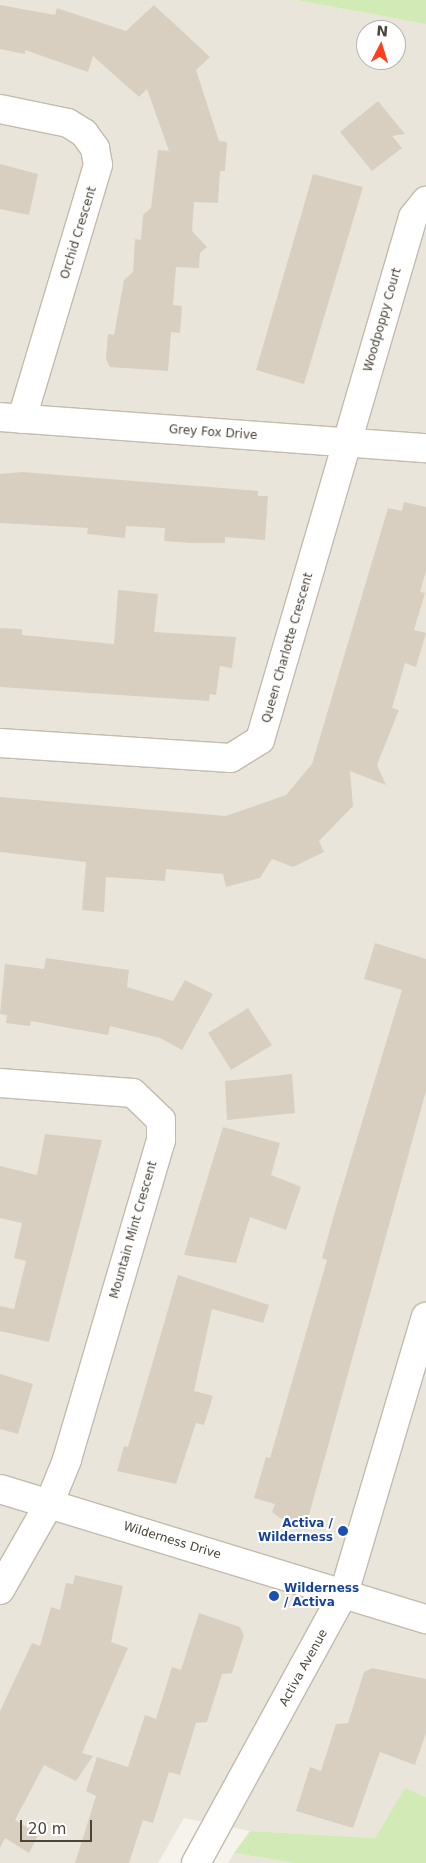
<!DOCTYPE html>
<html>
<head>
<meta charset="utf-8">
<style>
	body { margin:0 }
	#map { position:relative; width:426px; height:1863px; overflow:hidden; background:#f6f3ec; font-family:"DejaVu Sans",sans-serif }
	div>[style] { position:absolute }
	.residential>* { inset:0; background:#eae5da }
	.green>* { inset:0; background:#d2eab5 }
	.building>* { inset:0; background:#d8cfc1 }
	.roads { filter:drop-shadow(1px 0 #c2bbae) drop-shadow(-1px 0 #c2bbae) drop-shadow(0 1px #c2bbae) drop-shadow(0 -1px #c2bbae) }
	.street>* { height:28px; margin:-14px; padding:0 14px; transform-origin:14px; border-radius:14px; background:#fff }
	.dots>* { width:14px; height:14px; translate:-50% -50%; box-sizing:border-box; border:2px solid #fff; border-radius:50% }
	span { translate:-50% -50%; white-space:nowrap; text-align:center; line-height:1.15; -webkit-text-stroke:4px #fff; paint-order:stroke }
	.street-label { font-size:12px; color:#4b4439 }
	.transit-label { font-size:12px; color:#164399; font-weight:700 }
	.right { translate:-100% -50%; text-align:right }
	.left { translate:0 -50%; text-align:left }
	.north { position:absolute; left:356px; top:20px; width:50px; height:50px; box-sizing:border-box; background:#fff; border:1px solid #b7b4b0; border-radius:50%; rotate:5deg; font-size:14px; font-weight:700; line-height:20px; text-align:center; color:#4b4439 }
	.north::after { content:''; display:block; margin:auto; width:18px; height:22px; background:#fc3f1d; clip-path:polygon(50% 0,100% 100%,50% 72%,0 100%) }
	.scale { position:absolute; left:20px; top:1820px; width:72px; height:22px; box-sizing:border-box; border:2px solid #4b4439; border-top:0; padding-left:6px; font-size:15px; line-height:18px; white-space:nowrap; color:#4b4439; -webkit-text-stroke:4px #fff; paint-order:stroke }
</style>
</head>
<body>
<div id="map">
	<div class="residential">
		<i style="clip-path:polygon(evenodd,0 0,296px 0,426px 24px,426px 1797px,405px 1789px,375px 1838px,250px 1831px,184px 1818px,158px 1863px,0 1863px,0 0,366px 30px,396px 30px,396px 60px,366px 60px,366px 30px)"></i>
		<i style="clip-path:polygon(234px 1853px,294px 1863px,228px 1863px)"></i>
	</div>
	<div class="green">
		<i style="clip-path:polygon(296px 0,426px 0,426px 24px)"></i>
		<i style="clip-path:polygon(405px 1788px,426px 1797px,426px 1863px,294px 1863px,234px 1853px,250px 1831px,375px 1838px)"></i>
	</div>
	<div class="building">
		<i style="clip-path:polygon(0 5px,55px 15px,57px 8px,126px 31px,154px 5px,210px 57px,196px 70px,219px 141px,227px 142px,225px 171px,220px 171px,218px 203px,194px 202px,192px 231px,207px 247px,200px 253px,199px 268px,176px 267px,173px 305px,182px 306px,180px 333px,171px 332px,168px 371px,110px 367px,106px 359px,108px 334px,114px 335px,124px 280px,133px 272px,135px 239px,141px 240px,143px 215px,151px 208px,158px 150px,169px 151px,147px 89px,139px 97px,93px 56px,88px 72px,25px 50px,25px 54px,0 49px)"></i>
		<i style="clip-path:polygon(378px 101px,405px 134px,392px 136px,402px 148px,372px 171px,340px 132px)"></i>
		<i style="clip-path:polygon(0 164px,38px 174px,29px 215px,0 209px)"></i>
		<i style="clip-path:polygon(313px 174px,363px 187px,304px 384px,256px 370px)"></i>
		<i style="clip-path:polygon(22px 472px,258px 491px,258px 496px,268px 496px,265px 540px,225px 537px,225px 543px,192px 543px,164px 541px,165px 528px,126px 526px,125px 538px,87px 534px,88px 528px,0 523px,0 474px)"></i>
		<i style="clip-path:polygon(404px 502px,426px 507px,426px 571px,420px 592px,425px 593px,414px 630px,426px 633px,416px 667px,405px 663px,392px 708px,399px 710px,377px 765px,386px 785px,350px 771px,353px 806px,319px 841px,324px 852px,293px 867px,272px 859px,260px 878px,226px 887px,223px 874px,166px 869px,165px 881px,106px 877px,104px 912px,82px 910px,86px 862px,0 852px,0 797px,226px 816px,286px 795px,312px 764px,388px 508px,402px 511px)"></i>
		<i style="clip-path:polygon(118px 590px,158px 594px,154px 632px,236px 637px,232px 668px,220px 666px,216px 695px,210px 694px,209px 701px,0 687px,0 628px,22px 629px,22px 635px,114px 644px)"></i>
		<i style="clip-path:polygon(375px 943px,426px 959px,426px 1091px,306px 1526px,280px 1518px,272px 1512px,275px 1504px,254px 1498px,266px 1457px,270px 1458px,327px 1260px,322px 1258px,336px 1208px,402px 990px,364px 979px)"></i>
		<i style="clip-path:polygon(46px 958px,129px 970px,127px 987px,173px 1001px,185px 980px,213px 994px,182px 1050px,160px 1038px,110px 1026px,108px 1035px,31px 1021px,30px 1026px,6px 1023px,7px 1015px,0 1014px,5px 964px,44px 969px)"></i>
		<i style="clip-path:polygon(248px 1008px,272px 1045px,231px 1070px,208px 1033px)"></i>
		<i style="clip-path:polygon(292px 1074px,295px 1113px,227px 1120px,225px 1081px)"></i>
		<i style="clip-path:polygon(223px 1127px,280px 1143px,271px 1175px,301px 1187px,286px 1230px,250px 1217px,236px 1263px,184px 1255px)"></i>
		<i style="clip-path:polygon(45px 1134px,102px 1140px,49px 1342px,0 1331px,0 1306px,14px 1309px,26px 1261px,14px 1258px,22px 1223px,0 1218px,0 1166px,37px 1175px)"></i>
		<i style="clip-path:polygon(178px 1275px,269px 1305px,263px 1323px,212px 1309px,194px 1391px,213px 1396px,204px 1425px,196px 1423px,176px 1484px,117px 1471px,124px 1446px,128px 1447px)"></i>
		<i style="clip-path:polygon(0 1374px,33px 1384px,18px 1434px,0 1429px)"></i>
		<i style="clip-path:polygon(75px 1575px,123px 1586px,111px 1642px,128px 1648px,82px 1753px,93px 1756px,76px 1781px,44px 1765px,15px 1820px,39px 1834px,29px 1853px,5px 1838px,0 1848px,0 1711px,32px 1643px,40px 1646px,51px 1607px,60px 1610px,66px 1583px,73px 1584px)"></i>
		<i style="clip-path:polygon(199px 1613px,240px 1627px,244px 1635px,232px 1673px,222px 1674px,207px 1722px,196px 1723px,180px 1775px,169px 1772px,153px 1823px,143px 1820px,129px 1863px,75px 1863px,96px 1796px,86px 1791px,97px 1757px,128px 1767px,145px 1715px,156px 1719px,172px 1667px,181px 1670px)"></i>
		<i style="clip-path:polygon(372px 1668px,426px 1679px,426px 1733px,415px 1765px,380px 1752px,353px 1828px,296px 1811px,310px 1767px,321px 1771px,336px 1724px,348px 1723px,364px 1672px)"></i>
	</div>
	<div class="roads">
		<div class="street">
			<i style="left:0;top:109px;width:69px;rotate:11.6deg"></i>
			<i style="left:68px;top:123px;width:19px;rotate:32deg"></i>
			<i style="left:84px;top:133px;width:19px;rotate:54deg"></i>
			<i style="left:95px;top:148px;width:17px;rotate:80deg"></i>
			<i style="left:98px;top:165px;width:265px;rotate:106.7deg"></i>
			<i style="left:0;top:417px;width:427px;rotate:4.2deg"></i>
			<i style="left:0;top:743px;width:231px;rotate:3.7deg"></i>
			<i style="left:231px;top:758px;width:34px;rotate:-32deg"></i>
			<i style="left:260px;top:740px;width:545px;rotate:-73.69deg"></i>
			<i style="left:413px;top:217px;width:21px;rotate:-51deg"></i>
			<i style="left:0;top:1083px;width:133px;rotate:4.3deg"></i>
			<i style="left:133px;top:1093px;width:39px;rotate:44deg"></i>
			<i style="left:161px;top:1120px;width:20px;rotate:90deg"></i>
			<i style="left:161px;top:1140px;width:334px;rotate:106.4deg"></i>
			<i style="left:67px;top:1460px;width:48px;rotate:112.2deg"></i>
			<i style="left:49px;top:1504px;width:99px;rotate:119.7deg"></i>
			<i style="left:0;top:1489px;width:445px;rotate:17deg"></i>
			<i style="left:196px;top:1863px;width:308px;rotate:-61.3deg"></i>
			<i style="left:344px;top:1593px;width:288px;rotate:-73.5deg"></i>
		</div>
	</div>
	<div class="dots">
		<i style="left:343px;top:1531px;background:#1a4fb4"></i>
		<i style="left:274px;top:1596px;background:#1a4fb4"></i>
	</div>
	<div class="street-label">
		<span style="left:79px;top:233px;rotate:-73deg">Orchid Crescent</span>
		<span style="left:383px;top:320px;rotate:-74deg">Woodpoppy Court</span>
		<span style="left:213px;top:433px;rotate:4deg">Grey Fox Drive</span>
		<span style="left:288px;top:648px;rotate:-74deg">Queen Charlotte Crescent</span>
		<span style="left:134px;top:1230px;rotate:-74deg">Mountain Mint Crescent</span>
		<span style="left:172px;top:1541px;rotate:17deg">Wilderness Drive</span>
		<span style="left:304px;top:1668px;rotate:-61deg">Activa Avenue</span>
	</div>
	<div class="transit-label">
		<span class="right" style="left:333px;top:1531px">Activa /<br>Wilderness</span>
		<span class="left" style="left:284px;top:1596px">Wilderness<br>/ Activa</span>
	</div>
	<div class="north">N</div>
	<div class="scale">20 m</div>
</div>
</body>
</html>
